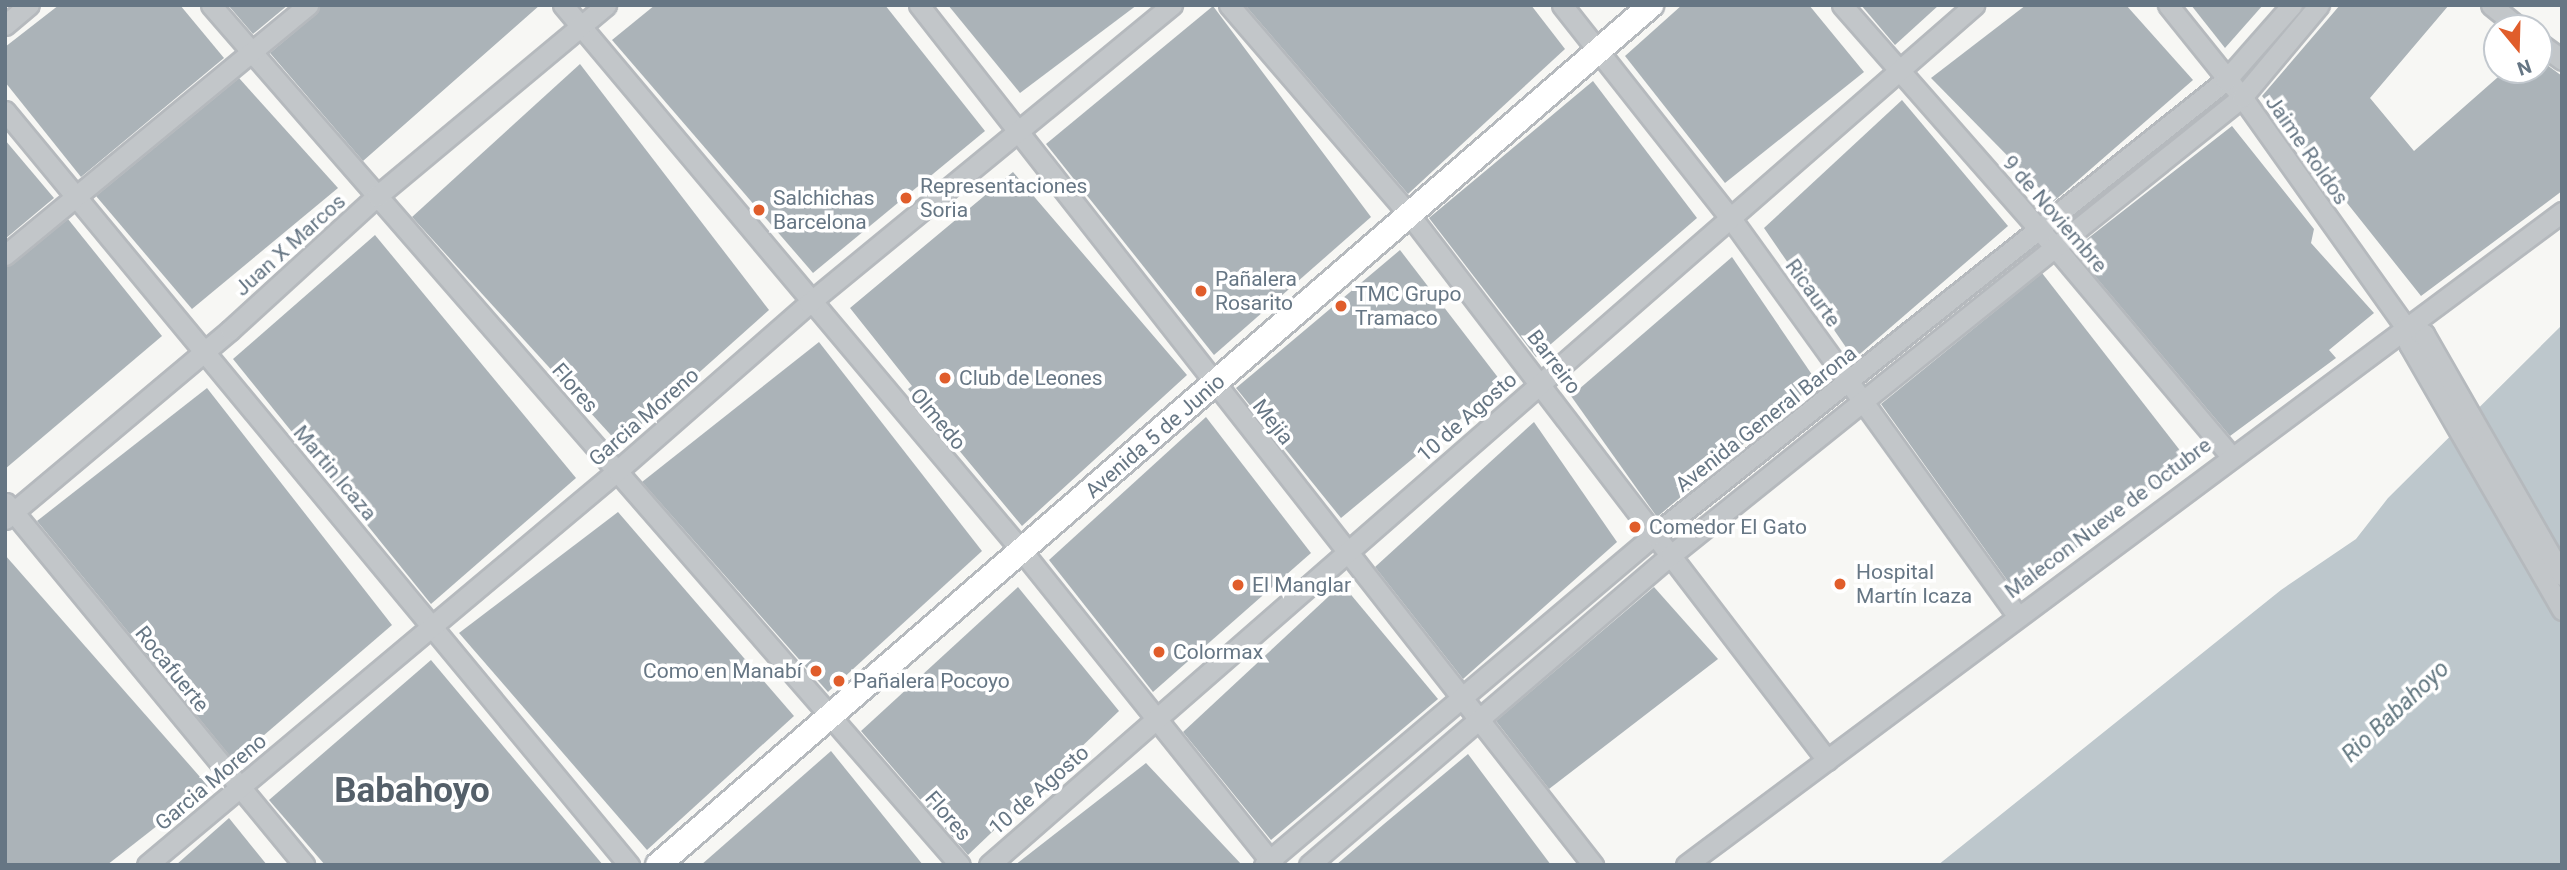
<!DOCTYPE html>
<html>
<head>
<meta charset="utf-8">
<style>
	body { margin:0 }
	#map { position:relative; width:2567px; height:870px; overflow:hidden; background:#f7f7f4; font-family:Roboto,sans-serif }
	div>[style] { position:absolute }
	.water>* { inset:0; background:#bdc7cc }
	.building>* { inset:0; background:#abb3b8 }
	.roads { filter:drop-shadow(2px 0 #b5b9bd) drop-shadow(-2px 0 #b5b9bd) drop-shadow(0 2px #b5b9bd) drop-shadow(0 -2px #b5b9bd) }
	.minor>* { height:19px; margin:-9.5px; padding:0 9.5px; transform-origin:9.5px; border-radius:9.5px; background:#c2c6c9 }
	.major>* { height:24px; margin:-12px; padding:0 12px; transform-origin:12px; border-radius:12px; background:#fff }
	.dots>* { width:19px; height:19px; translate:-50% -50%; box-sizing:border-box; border:4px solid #fff; border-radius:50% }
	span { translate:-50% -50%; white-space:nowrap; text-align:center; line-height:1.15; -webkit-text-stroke:7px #fff; paint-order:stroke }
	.street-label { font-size:21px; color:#667684 }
	.poi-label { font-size:21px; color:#667684 }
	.left { translate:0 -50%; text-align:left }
	.right { translate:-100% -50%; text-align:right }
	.water-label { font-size:23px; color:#627780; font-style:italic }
	.town-label { font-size:35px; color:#545f69; font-weight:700 }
	.frame { position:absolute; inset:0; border:7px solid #667684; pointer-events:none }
	.north { position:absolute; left:2483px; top:14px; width:70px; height:70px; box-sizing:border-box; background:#fff; border:2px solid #c2c8ce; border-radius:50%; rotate:161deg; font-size:19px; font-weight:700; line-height:28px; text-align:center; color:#667684 }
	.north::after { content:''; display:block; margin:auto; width:24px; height:32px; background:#e05d2b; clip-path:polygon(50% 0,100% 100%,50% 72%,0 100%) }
</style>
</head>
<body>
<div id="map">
	<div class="water">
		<i style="clip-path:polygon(2562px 325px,2562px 865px,1938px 865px,2281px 590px,2356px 539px,2388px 498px)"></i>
	</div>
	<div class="building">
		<i style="clip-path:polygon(59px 5px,180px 5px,224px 58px,81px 177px,5px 82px,5px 47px)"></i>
		<i style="clip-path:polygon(228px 5px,288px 5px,253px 34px)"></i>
		<i style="clip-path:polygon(320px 5px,540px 5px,363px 161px,270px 53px,316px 14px)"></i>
		<i style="clip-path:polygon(655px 5px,885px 5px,985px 131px,813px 273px,612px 40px)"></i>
		<i style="clip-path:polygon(948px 5px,1137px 5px,1020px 93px)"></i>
		<i style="clip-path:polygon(1245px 5px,1531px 5px,1565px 49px,1408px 194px)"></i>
		<i style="clip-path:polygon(1682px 5px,1809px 5px,1864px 72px,1725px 183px,1625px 56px)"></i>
		<i style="clip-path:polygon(1861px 5px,1939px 5px,1895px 45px)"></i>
		<i style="clip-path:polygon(2026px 5px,2126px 5px,2193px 80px,2053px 202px,1931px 78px)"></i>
		<i style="clip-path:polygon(2191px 5px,2263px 5px,2225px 48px)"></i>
		<i style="clip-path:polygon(2340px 5px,2449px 5px,2370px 98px,2414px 151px,2506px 70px,2539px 70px,2539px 59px,2562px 76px,2562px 191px,2421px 296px,2262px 96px)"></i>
		<i style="clip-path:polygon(1213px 6px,1371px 217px,1214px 355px,1046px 144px)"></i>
		<i style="clip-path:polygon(580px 64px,769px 310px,619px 444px,412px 217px)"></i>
		<i style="clip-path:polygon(239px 78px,338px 188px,192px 309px,96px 196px)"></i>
		<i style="clip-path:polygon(1593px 81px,1697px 218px,1536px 357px,1429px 218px)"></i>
		<i style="clip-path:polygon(1902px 100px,2008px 226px,1854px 359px,1764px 228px)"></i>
		<i style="clip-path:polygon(2232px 126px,2314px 229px,2311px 243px,2374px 313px,2329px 350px,2336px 358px,2230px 436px,2073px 250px)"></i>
		<i style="clip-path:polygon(5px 140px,54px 198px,5px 239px)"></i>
		<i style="clip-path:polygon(1013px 172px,1187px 375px,1022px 526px,908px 389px,912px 386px,850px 308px)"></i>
		<i style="clip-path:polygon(68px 219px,162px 336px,5px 469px,5px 267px)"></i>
		<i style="clip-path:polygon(375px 235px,576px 478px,431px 604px,233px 359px)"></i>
		<i style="clip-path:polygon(1400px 250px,1503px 384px,1341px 518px,1236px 388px)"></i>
		<i style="clip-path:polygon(1732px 257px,1817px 382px,1657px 517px,1571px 396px)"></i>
		<i style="clip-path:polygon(2042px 273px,2189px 462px,2017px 594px,1881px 404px)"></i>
		<i style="clip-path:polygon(819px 342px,982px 551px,828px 692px,642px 482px)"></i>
		<i style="clip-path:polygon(207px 388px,392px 625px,234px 761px,37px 521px)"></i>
		<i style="clip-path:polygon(1206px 417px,1311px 553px,1153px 692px,1049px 560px)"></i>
		<i style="clip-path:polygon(1534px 422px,1617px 542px,1463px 679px,1375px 567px)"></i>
		<i style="clip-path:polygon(618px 512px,794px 716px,647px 850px,459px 633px)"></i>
		<i style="clip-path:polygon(5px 555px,208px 786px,107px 865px,5px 865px)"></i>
		<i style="clip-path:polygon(1342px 584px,1438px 699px,1271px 840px,1183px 732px)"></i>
		<i style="clip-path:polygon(1018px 587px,1119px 711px,968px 855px,861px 731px)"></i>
		<i style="clip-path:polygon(1654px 587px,1718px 659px,1549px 789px,1496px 721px)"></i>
		<i style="clip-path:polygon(431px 660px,603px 865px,325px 865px,269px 800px)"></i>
		<i style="clip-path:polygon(831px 751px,923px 865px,701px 865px)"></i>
		<i style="clip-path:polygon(1468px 754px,1551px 865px,1336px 865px,1384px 824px)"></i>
		<i style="clip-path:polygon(1146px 763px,1242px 865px,1015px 865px)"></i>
		<i style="clip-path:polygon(229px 818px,267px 865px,176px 865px)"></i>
	</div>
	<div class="roads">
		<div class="minor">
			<i style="left:211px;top:5px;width:1140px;rotate:48.95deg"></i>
			<i style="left:563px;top:5px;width:713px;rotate:49.95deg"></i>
			<i style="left:1022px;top:551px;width:403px;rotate:51.3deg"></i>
			<i style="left:919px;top:5px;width:1093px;rotate:51.91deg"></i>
			<i style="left:1229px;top:5px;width:276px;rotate:49.3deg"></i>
			<i style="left:1409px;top:214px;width:688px;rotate:52.56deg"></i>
			<i style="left:1562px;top:5px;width:274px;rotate:51.7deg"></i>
			<i style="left:1732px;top:220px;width:487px;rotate:54.2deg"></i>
			<i style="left:1842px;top:5px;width:321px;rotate:48.7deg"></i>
			<i style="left:2054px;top:246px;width:273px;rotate:49.9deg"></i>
			<i style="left:2168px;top:5px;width:118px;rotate:51.2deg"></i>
			<i style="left:2242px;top:97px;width:280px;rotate:54.6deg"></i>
			<i style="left:2404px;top:325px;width:20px;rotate:75deg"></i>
			<i style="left:2409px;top:344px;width:307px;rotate:60.1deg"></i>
			<i style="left:2491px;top:5px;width:36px;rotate:39deg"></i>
			<i style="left:5px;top:25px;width:31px;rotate:-40deg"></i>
			<i style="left:2539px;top:43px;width:29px;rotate:36deg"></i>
			<i style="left:5px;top:111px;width:979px;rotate:50.39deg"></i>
			<i style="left:5px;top:255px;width:393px;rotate:-39.5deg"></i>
			<i style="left:2404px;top:325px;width:22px;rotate:24deg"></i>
			<i style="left:2424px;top:334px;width:278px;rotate:60.2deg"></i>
			<i style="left:6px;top:503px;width:469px;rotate:50.5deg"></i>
			<i style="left:5px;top:519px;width:294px;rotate:-40deg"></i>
			<i style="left:230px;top:330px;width:199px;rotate:-42.4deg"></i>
			<i style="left:377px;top:196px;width:298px;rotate:-39.8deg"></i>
			<i style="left:147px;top:865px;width:613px;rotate:-39.97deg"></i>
			<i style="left:617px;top:471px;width:255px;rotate:-41.2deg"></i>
			<i style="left:809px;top:303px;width:470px;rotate:-39.4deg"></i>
			<i style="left:989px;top:865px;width:1308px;rotate:-41.12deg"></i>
			<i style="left:1264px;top:865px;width:511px;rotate:-40.24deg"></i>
			<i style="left:1654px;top:535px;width:731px;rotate:-38.5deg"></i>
			<i style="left:2226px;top:80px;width:100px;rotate:-48.7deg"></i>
			<i style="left:1309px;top:865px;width:477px;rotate:-40.6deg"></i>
			<i style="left:1671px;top:555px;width:732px;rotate:-38.73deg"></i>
			<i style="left:2242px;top:97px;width:120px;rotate:-50.1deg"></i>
			<i style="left:1686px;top:865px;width:1093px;rotate:-36.7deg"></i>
		</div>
		<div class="major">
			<i style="left:658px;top:865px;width:1314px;rotate:-40.89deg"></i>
		</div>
	</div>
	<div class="dots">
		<i style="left:906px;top:198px;background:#e05d2b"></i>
		<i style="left:759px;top:210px;background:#e05d2b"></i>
		<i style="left:1201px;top:291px;background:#e05d2b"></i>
		<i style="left:1341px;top:306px;background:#e05d2b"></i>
		<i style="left:945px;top:378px;background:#e05d2b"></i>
		<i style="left:1635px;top:527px;background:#e05d2b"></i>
		<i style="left:1840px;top:584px;background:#e05d2b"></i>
		<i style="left:1238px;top:585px;background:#e05d2b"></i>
		<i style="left:1159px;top:652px;background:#e05d2b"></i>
		<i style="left:816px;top:671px;background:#e05d2b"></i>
		<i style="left:839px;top:681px;background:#e05d2b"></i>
	</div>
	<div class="street-label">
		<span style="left:2307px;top:150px;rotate:55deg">Jaime Roldos</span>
		<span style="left:2055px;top:214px;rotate:49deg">9 de Noviembre</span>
		<span style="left:290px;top:245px;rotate:-42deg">Juan X Marcos</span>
		<span style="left:1813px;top:293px;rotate:54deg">Ricaurte</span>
		<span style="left:1554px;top:362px;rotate:53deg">Barreiro</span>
		<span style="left:575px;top:388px;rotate:49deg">Flores</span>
		<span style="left:644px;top:417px;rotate:-41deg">Garcia Moreno</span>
		<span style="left:1467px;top:417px;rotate:-41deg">10 de Agosto</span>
		<span style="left:938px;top:419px;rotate:50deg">Olmedo</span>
		<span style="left:1766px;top:419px;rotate:-38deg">Avenida General Barona</span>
		<span style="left:1273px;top:422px;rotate:52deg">Mejia</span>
		<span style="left:1155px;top:436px;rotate:-41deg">Avenida 5 de Junio</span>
		<span style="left:335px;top:473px;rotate:50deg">Martin Icaza</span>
		<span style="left:2108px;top:518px;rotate:-37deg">Malecon Nueve de Octubre</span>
		<span style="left:172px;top:669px;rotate:51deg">Rocafuerte</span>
		<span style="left:211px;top:782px;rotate:-40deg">Garcia Moreno</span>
		<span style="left:1039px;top:790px;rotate:-41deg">10 de Agosto</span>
		<span style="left:948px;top:816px;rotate:49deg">Flores</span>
	</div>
	<div class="poi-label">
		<span class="left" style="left:920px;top:198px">Representaciones<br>Soria</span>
		<span class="left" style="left:773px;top:210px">Salchichas<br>Barcelona</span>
		<span class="left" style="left:1215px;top:291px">Pañalera<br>Rosarito</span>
		<span class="left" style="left:1355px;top:306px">TMC Grupo<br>Tramaco</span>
		<span class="left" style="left:959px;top:378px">Club de Leones</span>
		<span class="left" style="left:1649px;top:527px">Comedor El Gato</span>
		<span class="left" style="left:1856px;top:584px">Hospital<br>Martín Icaza</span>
		<span class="left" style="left:1252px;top:585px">El Manglar</span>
		<span class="left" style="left:1173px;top:652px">Colormax</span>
		<span class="right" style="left:802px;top:671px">Como en Manabí</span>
		<span class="left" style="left:853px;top:681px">Pañalera Pocoyo</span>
	</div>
	<div class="water-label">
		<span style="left:2396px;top:712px;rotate:-43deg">Rio Babahoyo</span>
	</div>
	<div class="town-label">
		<span style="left:412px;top:791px">Babahoyo</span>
	</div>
	<div class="frame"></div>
	<div class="north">N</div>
</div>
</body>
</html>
